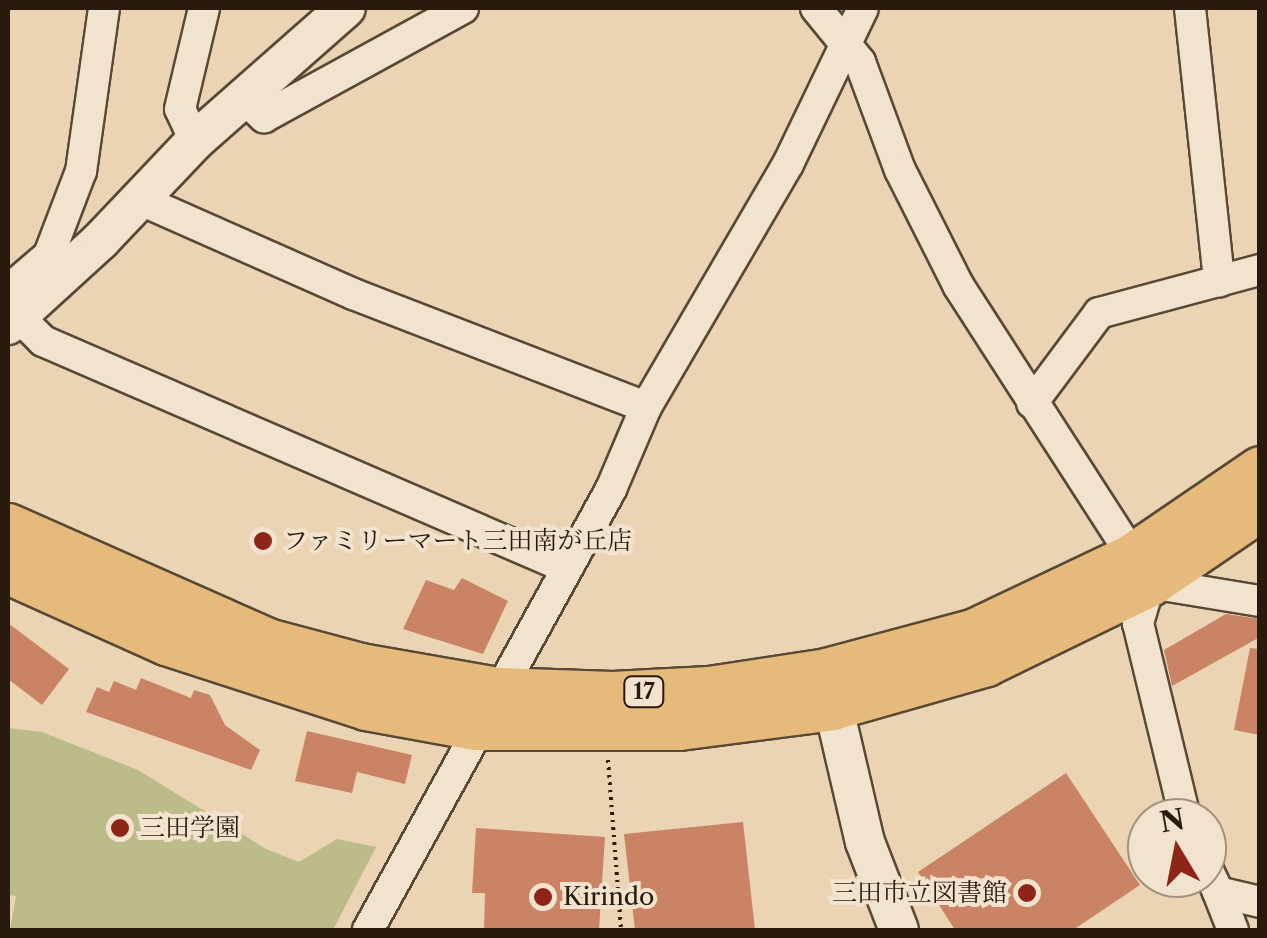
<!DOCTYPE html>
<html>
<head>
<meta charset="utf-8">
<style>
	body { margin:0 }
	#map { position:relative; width:1267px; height:938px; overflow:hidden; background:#ead4b4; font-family:"Libre Caslon Text","Noto Serif JP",serif }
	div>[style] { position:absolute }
	.green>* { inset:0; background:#bbbc8a }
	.building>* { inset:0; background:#ca8465 }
	.path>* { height:4px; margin-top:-2px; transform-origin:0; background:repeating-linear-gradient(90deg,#281b0c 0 2.5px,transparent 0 7.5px) }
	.roads { filter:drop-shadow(2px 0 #584936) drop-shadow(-2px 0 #584936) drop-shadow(0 2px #584936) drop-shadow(0 -2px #584936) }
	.minor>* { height:30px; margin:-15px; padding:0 15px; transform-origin:15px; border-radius:15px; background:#f1e3ce }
	.tertiary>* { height:38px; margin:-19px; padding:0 19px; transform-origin:19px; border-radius:19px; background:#f1e3ce }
	.primary>* { height:45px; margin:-22.5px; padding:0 22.5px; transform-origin:22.5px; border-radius:22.5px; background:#e5ba7a }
	.dots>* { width:28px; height:28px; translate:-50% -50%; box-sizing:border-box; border:5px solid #f1e3ce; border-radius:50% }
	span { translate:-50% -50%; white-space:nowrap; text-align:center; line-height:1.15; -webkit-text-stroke:8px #f1e3ce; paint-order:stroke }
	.shield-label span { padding:2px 8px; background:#f1e3ce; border:2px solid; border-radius:8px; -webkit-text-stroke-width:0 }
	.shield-label { font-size:22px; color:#281b0c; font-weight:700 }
	.poi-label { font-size:25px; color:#281b0c }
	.left { translate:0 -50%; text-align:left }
	.right { translate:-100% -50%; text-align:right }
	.frame { position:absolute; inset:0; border:10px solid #281b0c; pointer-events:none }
	.north { position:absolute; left:1127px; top:798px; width:100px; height:100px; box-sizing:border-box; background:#f1e3ce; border:2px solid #a19380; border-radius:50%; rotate:350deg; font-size:28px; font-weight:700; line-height:40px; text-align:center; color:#281b0c }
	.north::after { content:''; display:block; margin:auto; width:35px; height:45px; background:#8f2418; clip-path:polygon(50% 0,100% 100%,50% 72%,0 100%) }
</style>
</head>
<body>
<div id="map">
	<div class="green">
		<i style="clip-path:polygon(8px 728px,42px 732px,138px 770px,266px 849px,299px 862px,337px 839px,376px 847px,333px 930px,10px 930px,16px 896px,8px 895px)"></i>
	</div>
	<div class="building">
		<i style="clip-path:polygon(462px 578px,508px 601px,483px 654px,403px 629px,426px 580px,454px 590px)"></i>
		<i style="clip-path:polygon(1226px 614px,1260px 619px,1260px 637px,1172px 686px,1164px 650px)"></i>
		<i style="clip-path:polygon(8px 623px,69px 669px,42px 705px,8px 679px)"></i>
		<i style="clip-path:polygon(1250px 648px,1260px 649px,1260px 735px,1234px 730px)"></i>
		<i style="clip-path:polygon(141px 678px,191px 698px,194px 690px,210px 695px,225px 725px,260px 750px,251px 770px,86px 712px,97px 687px,109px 692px,114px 681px,136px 690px)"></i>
		<i style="clip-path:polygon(307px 731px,412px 755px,405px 784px,357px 772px,352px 793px,295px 781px)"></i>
		<i style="clip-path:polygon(1066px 773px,1140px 885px,1073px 930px,955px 930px,918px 872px)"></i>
		<i style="clip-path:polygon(743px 822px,755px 930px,635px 930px,624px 834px)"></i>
		<i style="clip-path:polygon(476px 828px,605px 837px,599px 930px,484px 930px,485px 893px,472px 893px)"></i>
	</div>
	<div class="path">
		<i style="left:608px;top:760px;width:170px;rotate:85.6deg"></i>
	</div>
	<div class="roads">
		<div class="minor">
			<i style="left:104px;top:8px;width:165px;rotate:98deg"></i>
			<i style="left:81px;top:171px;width:90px;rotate:110.9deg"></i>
			<i style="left:49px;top:255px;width:48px;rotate:139.3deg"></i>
			<i style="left:13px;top:286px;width:29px;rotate:82deg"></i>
			<i style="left:17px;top:315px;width:37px;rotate:45deg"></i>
			<i style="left:43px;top:341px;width:569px;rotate:23.41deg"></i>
			<i style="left:816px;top:8px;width:70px;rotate:50.8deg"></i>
			<i style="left:860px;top:62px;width:115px;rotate:69.7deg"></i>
			<i style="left:900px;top:170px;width:129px;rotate:63.2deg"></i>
			<i style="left:958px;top:285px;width:354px;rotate:57.2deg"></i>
			<i style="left:1150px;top:583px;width:111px;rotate:9.3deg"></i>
			<i style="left:1190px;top:8px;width:275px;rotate:83.9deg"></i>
			<i style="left:244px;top:98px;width:28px;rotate:44deg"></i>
			<i style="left:264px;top:117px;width:227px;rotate:-28.7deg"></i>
			<i style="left:195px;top:141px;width:35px;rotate:-115deg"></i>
			<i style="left:180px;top:109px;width:104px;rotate:-76.6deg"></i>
			<i style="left:141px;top:200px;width:232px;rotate:23.9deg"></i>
			<i style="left:353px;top:294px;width:314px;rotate:21.1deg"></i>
			<i style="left:1032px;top:403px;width:112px;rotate:-53.3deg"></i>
			<i style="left:1099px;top:313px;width:167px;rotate:-15deg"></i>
			<i style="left:1150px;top:583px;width:42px;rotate:106.7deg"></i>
			<i style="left:1138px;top:623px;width:201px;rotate:76.4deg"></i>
			<i style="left:1207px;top:868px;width:26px;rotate:65deg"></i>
			<i style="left:1218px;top:892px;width:43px;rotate:13.4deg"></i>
			<i style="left:1218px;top:892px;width:41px;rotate:68.5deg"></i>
			<i style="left:368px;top:930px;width:504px;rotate:-61.14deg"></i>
			<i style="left:611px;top:489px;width:89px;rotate:-66.9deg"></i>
			<i style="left:646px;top:407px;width:281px;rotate:-59.7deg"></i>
			<i style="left:788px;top:164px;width:173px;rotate:-64.3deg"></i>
		</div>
		<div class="tertiary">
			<i style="left:8px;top:325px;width:126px;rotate:-42.4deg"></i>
			<i style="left:101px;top:240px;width:137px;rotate:-46.5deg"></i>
			<i style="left:195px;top:141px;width:201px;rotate:-41.4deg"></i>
			<i style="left:827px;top:679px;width:167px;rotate:76.9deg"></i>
			<i style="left:865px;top:842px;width:94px;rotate:68.9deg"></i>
		</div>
		<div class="primary">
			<i style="left:8px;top:526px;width:283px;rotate:23.9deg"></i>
			<i style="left:267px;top:641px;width:96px;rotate:15deg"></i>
			<i style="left:360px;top:666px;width:139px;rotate:9.9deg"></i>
			<i style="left:497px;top:690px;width:115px;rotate:2deg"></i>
			<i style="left:612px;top:694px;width:97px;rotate:-3deg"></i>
			<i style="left:709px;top:689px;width:118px;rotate:-8.7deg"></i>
			<i style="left:826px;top:671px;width:154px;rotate:-15deg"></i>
			<i style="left:975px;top:631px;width:173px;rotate:-25.4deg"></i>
			<i style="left:1131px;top:557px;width:156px;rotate:-34.3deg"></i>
			<i style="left:8px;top:571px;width:173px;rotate:24.2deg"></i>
			<i style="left:166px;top:642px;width:210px;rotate:18deg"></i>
			<i style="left:366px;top:707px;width:112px;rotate:10.3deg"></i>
			<i style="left:476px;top:727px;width:203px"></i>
			<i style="left:679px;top:727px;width:154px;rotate:-7.4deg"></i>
			<i style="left:832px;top:707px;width:160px;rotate:-15.9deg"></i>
			<i style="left:986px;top:663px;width:182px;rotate:-26deg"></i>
			<i style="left:1150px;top:583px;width:133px;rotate:-34.3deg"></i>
		</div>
	</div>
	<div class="dots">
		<i style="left:263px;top:541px;background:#8f2418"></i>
		<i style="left:120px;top:828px;background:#8f2418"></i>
		<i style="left:1027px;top:893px;background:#8f2418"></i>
		<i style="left:543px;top:897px;background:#8f2418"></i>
	</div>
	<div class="shield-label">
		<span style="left:644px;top:692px">17</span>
	</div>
	<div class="poi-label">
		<span class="left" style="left:283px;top:541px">ファミリーマート三田南が丘店</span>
		<span class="left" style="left:140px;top:828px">三田学園</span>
		<span class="right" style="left:1007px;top:893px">三田市立図書館</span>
		<span class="left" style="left:563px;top:897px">Kirindo</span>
	</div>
	<div class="frame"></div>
	<div class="north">N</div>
</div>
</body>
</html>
